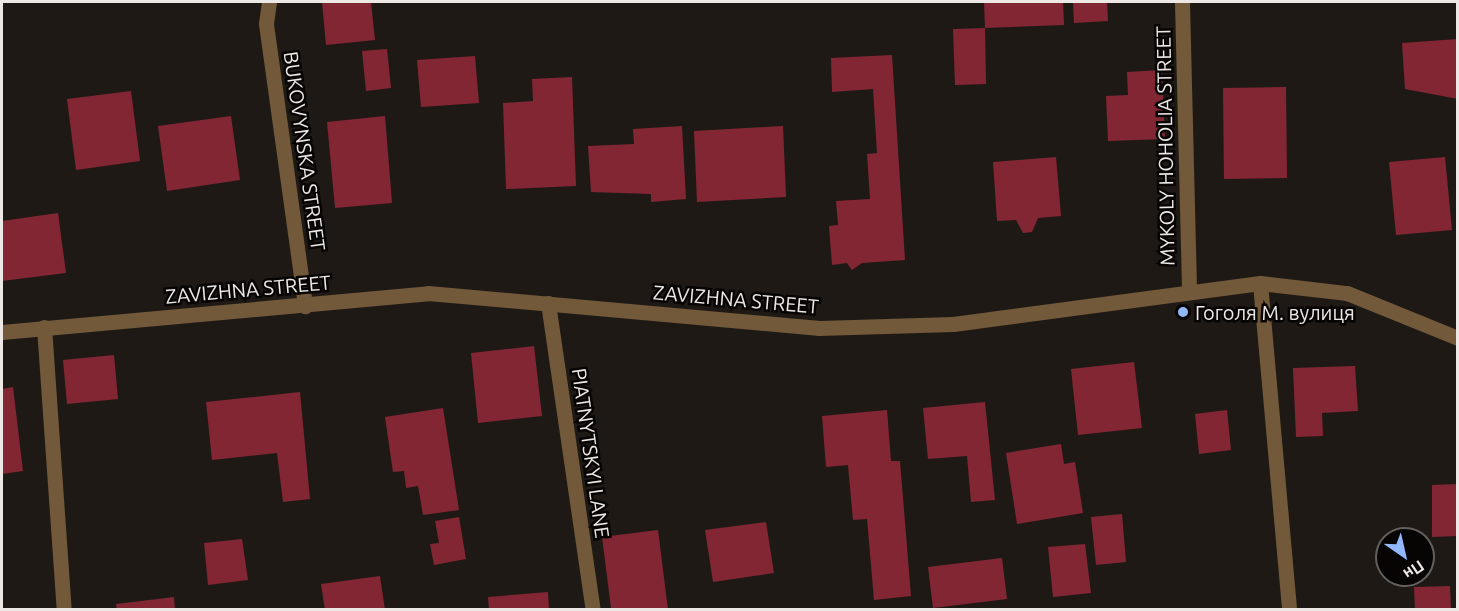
<!DOCTYPE html>
<html>
<head>
<meta charset="utf-8">
<style>
	body { margin:0 }
	#map { position:relative; width:1459px; height:611px; overflow:hidden; background:#1f1916; font-family:Ubuntu,sans-serif }
	div>[style] { position:absolute }
	.building>* { inset:0; background:#832634 }
	.service>* { height:15px; margin:-7.5px; padding:0 7.5px; transform-origin:7.5px; border-radius:7.5px; background:#715939 }
	.minor>* { height:15px; margin:-7.5px; padding:0 7.5px; transform-origin:7.5px; border-radius:7.5px; background:#715939 }
	.dots>* { width:16px; height:16px; translate:-50% -50%; box-sizing:border-box; border:3px solid #070504; border-radius:50% }
	span { translate:-50% -50%; white-space:nowrap; text-align:center; line-height:1.15; -webkit-text-stroke:5px #070504; paint-order:stroke }
	.street-label { font-size:20px; color:#ede8e6 }
	.poi-label { font-size:20px; color:#ede8e6 }
	.left { translate:0 -50%; text-align:left }
	.frame { position:absolute; inset:0; border:3px solid #ede8e6; pointer-events:none }
	.north { position:absolute; left:1375px; top:527px; width:60px; height:60px; box-sizing:border-box; background:#070504; border:2px solid #63605e; border-radius:50%; rotate:146deg; font-size:16px; font-weight:700; line-height:24px; text-align:center; color:#ede8e6 }
	.north::after { content:''; display:block; margin:auto; width:21px; height:27px; background:#91b8fd; clip-path:polygon(50% 0,100% 100%,50% 72%,0 100%) }
</style>
</head>
<body>
<div id="map">
	<div class="building">
		<i style="clip-path:polygon(322px 2px,371px 2px,375px 40px,326px 45px)"></i>
		<i style="clip-path:polygon(984px 2px,1063px 2px,1064px 25px,985px 28px)"></i>
		<i style="clip-path:polygon(1073px 2px,1107px 2px,1108px 21px,1074px 23px)"></i>
		<i style="clip-path:polygon(985px 28px,986px 84px,955px 85px,953px 29px)"></i>
		<i style="clip-path:polygon(1458px 39px,1458px 99px,1405px 89px,1402px 43px)"></i>
		<i style="clip-path:polygon(387px 49px,391px 88px,366px 91px,362px 51px)"></i>
		<i style="clip-path:polygon(892px 55px,905px 260px,862px 263px,852px 270px,847px 263px,832px 265px,829px 226px,838px 225px,836px 201px,870px 199px,867px 154px,877px 153px,873px 89px,832px 92px,831px 58px)"></i>
		<i style="clip-path:polygon(475px 56px,479px 103px,421px 107px,417px 60px)"></i>
		<i style="clip-path:polygon(1162px 70px,1165px 139px,1108px 141px,1106px 96px,1128px 95px,1127px 72px)"></i>
		<i style="clip-path:polygon(572px 77px,576px 186px,506px 189px,503px 103px,533px 101px,532px 79px)"></i>
		<i style="clip-path:polygon(1286px 87px,1287px 178px,1224px 179px,1223px 88px)"></i>
		<i style="clip-path:polygon(131px 91px,140px 161px,76px 170px,67px 99px)"></i>
		<i style="clip-path:polygon(231px 116px,240px 180px,167px 191px,158px 126px)"></i>
		<i style="clip-path:polygon(385px 116px,392px 203px,335px 208px,327px 122px)"></i>
		<i style="clip-path:polygon(682px 126px,686px 199px,651px 202px,651px 194px,591px 192px,588px 146px,634px 144px,633px 129px)"></i>
		<i style="clip-path:polygon(783px 126px,786px 197px,697px 202px,694px 131px)"></i>
		<i style="clip-path:polygon(1056px 157px,1061px 216px,1038px 218px,1032px 232px,1023px 233px,1016px 220px,997px 221px,993px 162px)"></i>
		<i style="clip-path:polygon(1445px 157px,1452px 230px,1396px 235px,1389px 162px)"></i>
		<i style="clip-path:polygon(58px 213px,66px 273px,2px 281px,2px 221px)"></i>
		<i style="clip-path:polygon(534px 346px,542px 416px,478px 423px,471px 353px)"></i>
		<i style="clip-path:polygon(114px 355px,118px 399px,67px 404px,63px 360px)"></i>
		<i style="clip-path:polygon(1134px 362px,1142px 428px,1078px 435px,1071px 369px)"></i>
		<i style="clip-path:polygon(1355px 366px,1358px 411px,1322px 413px,1323px 436px,1296px 437px,1293px 368px)"></i>
		<i style="clip-path:polygon(13px 387px,23px 471px,2px 474px,2px 389px)"></i>
		<i style="clip-path:polygon(300px 392px,310px 499px,283px 502px,277px 453px,212px 460px,206px 402px)"></i>
		<i style="clip-path:polygon(985px 402px,995px 500px,971px 502px,967px 456px,928px 459px,923px 408px)"></i>
		<i style="clip-path:polygon(443px 408px,459px 510px,423px 515px,418px 486px,406px 488px,404px 471px,393px 472px,385px 417px)"></i>
		<i style="clip-path:polygon(887px 410px,891px 461px,900px 461px,911px 596px,874px 600px,867px 519px,853px 520px,848px 465px,826px 467px,822px 416px)"></i>
		<i style="clip-path:polygon(1227px 410px,1231px 450px,1199px 454px,1195px 414px)"></i>
		<i style="clip-path:polygon(1061px 444px,1064px 464px,1075px 462px,1083px 513px,1017px 524px,1006px 453px)"></i>
		<i style="clip-path:polygon(1458px 484px,1458px 536px,1432px 537px,1432px 485px)"></i>
		<i style="clip-path:polygon(1122px 514px,1126px 562px,1096px 565px,1091px 517px)"></i>
		<i style="clip-path:polygon(459px 517px,466px 559px,434px 565px,430px 544px,439px 543px,435px 521px)"></i>
		<i style="clip-path:polygon(766px 522px,774px 573px,713px 582px,705px 530px)"></i>
		<i style="clip-path:polygon(658px 530px,668px 610px,611px 608px,602px 537px)"></i>
		<i style="clip-path:polygon(242px 539px,248px 580px,208px 585px,204px 543px)"></i>
		<i style="clip-path:polygon(1085px 544px,1091px 593px,1053px 597px,1048px 547px)"></i>
		<i style="clip-path:polygon(1002px 558px,1007px 599px,933px 608px,928px 567px)"></i>
		<i style="clip-path:polygon(380px 576px,385px 610px,325px 610px,321px 584px)"></i>
		<i style="clip-path:polygon(1450px 586px,1451px 610px,1415px 610px,1414px 587px)"></i>
		<i style="clip-path:polygon(548px 592px,549px 610px,489px 610px,488px 597px)"></i>
		<i style="clip-path:polygon(174px 597px,175px 610px,117px 610px,116px 604px)"></i>
	</div>
	<div class="service">
		<i style="left:1182px;top:2px;width:287px;rotate:88.6deg"></i>
		<i style="left:1260px;top:283px;width:328px;rotate:84.9deg"></i>
		<i style="left:44px;top:327px;width:284px;rotate:86deg"></i>
	</div>
	<div class="minor">
		<i style="left:269px;top:2px;width:22px;rotate:98deg"></i>
		<i style="left:266px;top:24px;width:285px;rotate:82.1deg"></i>
		<i style="left:548px;top:303px;width:310px;rotate:81.7deg"></i>
		<i style="left:2px;top:332px;width:428px;rotate:-5.2deg"></i>
		<i style="left:428px;top:293px;width:393px;rotate:5.1deg"></i>
		<i style="left:819px;top:328px;width:134px;rotate:-1.7deg"></i>
		<i style="left:953px;top:324px;width:310px;rotate:-7.6deg"></i>
		<i style="left:1260px;top:283px;width:88px;rotate:6.6deg"></i>
		<i style="left:1347px;top:293px;width:120px;rotate:22.1deg"></i>
	</div>
	<div class="dots">
		<i style="left:1183px;top:312px;background:#91b8fd"></i>
	</div>
	<div class="street-label">
		<span style="left:1165px;top:146px;rotate:-91deg">MYKOLY HOHOLIA STREET</span>
		<span style="left:305px;top:151px;rotate:82deg">BUKOVYNSKA STREET</span>
		<span style="left:248px;top:289px;rotate:-5deg">ZAVIZHNA STREET</span>
		<span style="left:736px;top:299px;rotate:5deg">ZAVIZHNA STREET</span>
		<span style="left:591px;top:453px;rotate:82deg">PIATNYTSKYI LANE</span>
	</div>
	<div class="poi-label">
		<span class="left" style="left:1195px;top:312px">Гоголя М. вулиця</span>
	</div>
	<div class="frame"></div>
	<div class="north">Пн</div>
</div>
</body>
</html>
